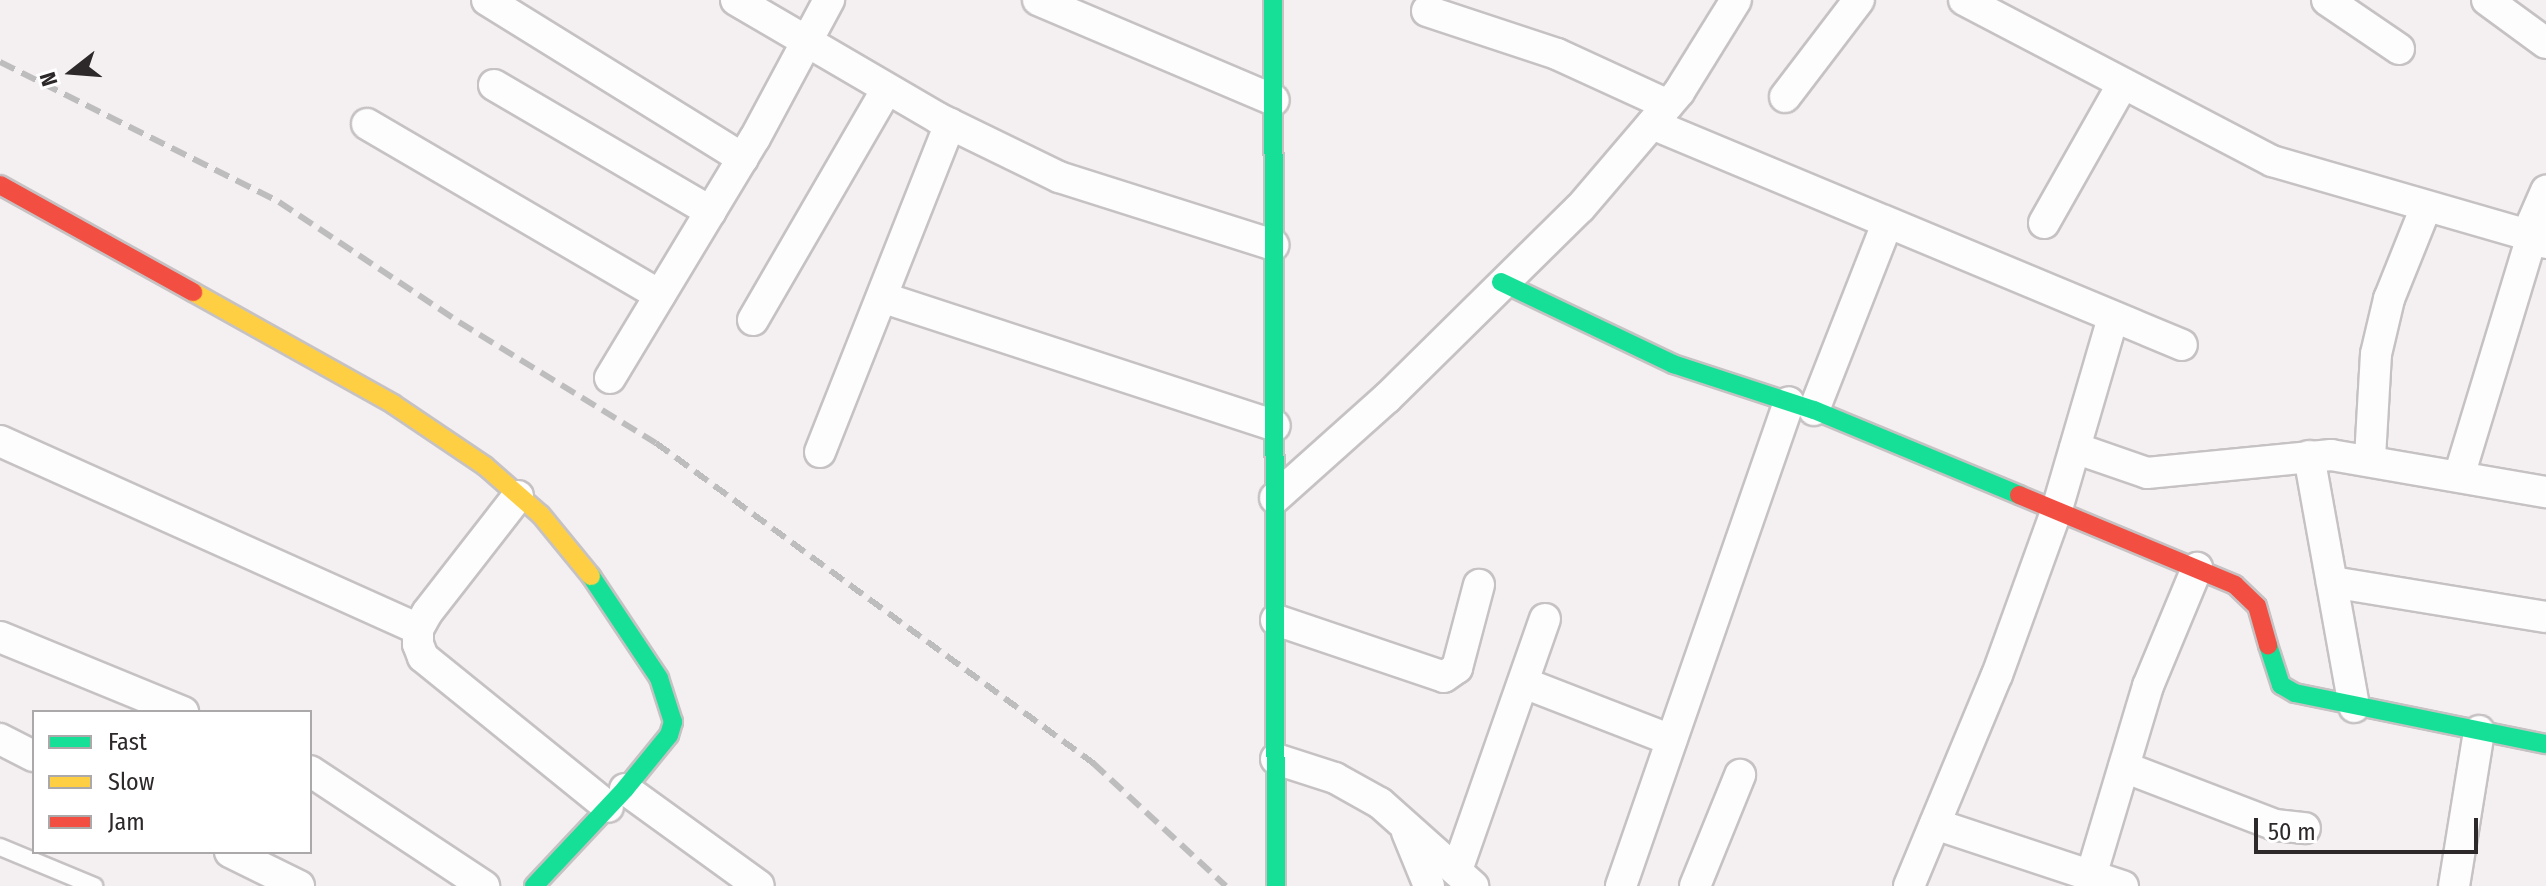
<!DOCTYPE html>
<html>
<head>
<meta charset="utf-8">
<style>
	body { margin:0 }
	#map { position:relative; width:2546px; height:886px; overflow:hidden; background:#f4eff1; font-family:"Fira Sans Condensed",sans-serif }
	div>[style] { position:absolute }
	.roads { filter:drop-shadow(2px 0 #c6c2c3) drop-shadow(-2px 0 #c6c2c3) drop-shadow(0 2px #c6c2c3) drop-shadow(0 -2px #c6c2c3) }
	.lane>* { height:16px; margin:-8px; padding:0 8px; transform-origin:8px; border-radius:8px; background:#fdfdfd }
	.street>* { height:30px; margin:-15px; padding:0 15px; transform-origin:15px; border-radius:15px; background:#fdfdfd }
	.fast>* { height:18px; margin:-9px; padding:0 9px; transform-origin:9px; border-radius:9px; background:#16e098 }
	.slow>* { height:18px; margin:-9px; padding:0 9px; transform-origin:9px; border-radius:9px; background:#ffcf43 }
	.jam>* { height:18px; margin:-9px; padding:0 9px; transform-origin:9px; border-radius:9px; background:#f24e42 }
	.rail>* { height:6px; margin-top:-3px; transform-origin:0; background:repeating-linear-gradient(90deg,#bebdbd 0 16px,transparent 0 24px) }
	span { translate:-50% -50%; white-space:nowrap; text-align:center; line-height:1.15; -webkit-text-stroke:6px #fff; paint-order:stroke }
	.legend { position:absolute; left:32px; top:710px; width:280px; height:144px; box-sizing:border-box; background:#fff; border:2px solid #aba9aa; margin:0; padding:10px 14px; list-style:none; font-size:24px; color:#2d292a }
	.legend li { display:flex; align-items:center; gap:16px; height:40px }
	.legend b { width:40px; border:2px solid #aba9aa }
	.north { position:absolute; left:32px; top:32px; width:80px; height:80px; -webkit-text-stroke:6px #fff; paint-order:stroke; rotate:253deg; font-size:22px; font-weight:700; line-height:32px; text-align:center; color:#2d292a }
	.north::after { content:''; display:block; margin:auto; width:28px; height:36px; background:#2d292a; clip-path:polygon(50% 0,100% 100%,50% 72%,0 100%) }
	.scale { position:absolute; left:2254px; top:818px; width:224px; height:36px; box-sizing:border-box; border:4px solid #2d292a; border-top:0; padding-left:10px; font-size:24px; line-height:28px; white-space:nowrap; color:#2d292a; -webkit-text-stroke:6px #fff; paint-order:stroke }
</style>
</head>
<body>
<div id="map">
	<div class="roads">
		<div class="lane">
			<i style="left:0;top:847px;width:102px;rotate:22.5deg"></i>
		</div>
		<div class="street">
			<i style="left:487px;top:0;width:301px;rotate:31.8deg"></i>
			<i style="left:736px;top:0;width:234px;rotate:30.3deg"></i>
			<i style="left:938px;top:118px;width:135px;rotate:26deg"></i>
			<i style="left:1059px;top:177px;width:225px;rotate:17.6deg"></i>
			<i style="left:1038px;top:0;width:256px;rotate:23deg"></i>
			<i style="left:1964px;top:0;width:348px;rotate:27.6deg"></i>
			<i style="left:2272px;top:161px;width:271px;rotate:16.1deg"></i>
			<i style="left:2532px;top:236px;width:251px;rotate:106.9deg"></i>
			<i style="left:2327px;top:0;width:87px;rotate:34.2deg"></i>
			<i style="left:2487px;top:0;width:73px;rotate:36.1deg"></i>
			<i style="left:1427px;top:11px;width:137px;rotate:18.3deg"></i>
			<i style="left:1557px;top:54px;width:122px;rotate:24.7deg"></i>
			<i style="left:494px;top:85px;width:251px;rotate:30.3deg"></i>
			<i style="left:1785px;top:97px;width:122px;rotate:-52.7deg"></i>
			<i style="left:367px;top:124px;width:339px;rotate:30.3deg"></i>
			<i style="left:1652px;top:124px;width:574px;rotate:22.64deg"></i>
			<i style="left:2044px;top:223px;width:159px;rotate:-60.5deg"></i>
			<i style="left:2546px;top:243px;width:21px;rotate:-143deg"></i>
			<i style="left:2529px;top:230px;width:43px;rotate:-66.4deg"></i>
			<i style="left:884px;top:298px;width:411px;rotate:18.1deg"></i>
			<i style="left:753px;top:320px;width:267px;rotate:-59.9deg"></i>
			<i style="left:610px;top:378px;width:280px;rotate:-58.9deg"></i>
			<i style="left:755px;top:138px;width:157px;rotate:-61.8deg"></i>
			<i style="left:1814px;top:410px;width:198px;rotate:-68.6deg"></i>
			<i style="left:0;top:441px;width:458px;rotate:24.2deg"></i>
			<i style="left:2075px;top:448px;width:76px;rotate:19.1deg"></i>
			<i style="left:2147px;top:473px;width:185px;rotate:-5.6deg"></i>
			<i style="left:2331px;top:455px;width:218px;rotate:9.8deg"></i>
			<i style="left:820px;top:452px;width:353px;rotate:-68.4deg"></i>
			<i style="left:2309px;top:456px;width:255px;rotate:79.8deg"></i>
			<i style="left:2370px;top:458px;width:104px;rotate:-86.7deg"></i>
			<i style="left:2376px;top:354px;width:57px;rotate:-76.7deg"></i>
			<i style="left:2389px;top:299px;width:99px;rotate:-68.1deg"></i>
			<i style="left:518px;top:496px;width:148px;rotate:127.9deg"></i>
			<i style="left:427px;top:613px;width:18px;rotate:119deg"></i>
			<i style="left:418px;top:629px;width:15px;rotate:90deg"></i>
			<i style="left:418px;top:644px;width:14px;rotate:69deg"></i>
			<i style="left:423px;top:657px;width:238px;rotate:39deg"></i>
			<i style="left:1275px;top:498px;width:150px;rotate:-41.8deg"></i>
			<i style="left:1387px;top:398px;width:271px;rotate:-44.6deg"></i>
			<i style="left:1580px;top:208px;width:153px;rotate:-49.5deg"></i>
			<i style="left:1679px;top:92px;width:108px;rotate:-58.2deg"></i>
			<i style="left:2332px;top:582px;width:217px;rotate:9.3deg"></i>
			<i style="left:1276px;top:620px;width:177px;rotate:18.7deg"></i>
			<i style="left:1444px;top:677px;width:16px;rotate:-35deg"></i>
			<i style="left:1457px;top:668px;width:86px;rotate:-75.2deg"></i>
			<i style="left:0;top:637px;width:198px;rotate:22.3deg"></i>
			<i style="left:1524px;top:683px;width:158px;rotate:21.2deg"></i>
			<i style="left:0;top:739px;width:38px;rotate:27deg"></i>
			<i style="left:1276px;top:759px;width:62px;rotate:17.9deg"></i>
			<i style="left:1335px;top:778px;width:51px;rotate:29.1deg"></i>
			<i style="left:1380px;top:803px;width:125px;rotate:41.7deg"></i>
			<i style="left:2124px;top:767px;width:162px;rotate:21deg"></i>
			<i style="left:2275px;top:825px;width:30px;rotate:6deg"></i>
			<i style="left:310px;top:771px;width:209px;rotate:33.5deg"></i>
			<i style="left:625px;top:789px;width:165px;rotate:35.9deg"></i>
			<i style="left:1935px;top:824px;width:198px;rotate:18.3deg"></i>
			<i style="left:1407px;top:832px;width:58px;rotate:67.8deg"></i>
			<i style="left:230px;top:852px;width:77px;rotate:26.2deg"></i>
			<i style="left:1457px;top:870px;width:266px;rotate:-70.7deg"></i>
			<i style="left:2091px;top:876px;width:198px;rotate:-73.3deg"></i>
			<i style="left:2148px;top:686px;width:128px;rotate:-67.4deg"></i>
			<i style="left:1621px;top:886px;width:512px;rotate:-70.86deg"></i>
			<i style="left:1695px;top:886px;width:120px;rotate:-67.9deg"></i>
			<i style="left:1909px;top:886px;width:229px;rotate:-67.4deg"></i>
			<i style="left:1997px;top:675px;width:177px;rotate:-70.1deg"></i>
			<i style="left:2057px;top:509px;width:200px;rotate:-73.7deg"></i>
			<i style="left:2454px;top:886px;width:157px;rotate:-80.8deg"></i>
		</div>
		<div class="fast">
			<i style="left:1273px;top:0;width:886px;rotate:89.81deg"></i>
			<i style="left:1501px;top:282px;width:191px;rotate:25.5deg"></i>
			<i style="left:1673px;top:364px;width:148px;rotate:18.1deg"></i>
			<i style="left:1814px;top:410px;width:222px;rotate:22.5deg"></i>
			<i style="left:2268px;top:645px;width:42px;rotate:72deg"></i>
			<i style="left:2281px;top:685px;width:16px;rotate:30deg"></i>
			<i style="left:2295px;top:693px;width:256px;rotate:11.5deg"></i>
			<i style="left:534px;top:886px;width:133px;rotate:-46.8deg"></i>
			<i style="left:625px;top:789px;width:70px;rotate:-50.8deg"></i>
			<i style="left:669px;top:735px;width:14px;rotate:-73deg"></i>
			<i style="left:673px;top:722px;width:46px;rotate:-107.7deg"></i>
			<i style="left:659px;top:678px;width:123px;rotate:-123.7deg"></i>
		</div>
		<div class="slow">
			<i style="left:193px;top:292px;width:229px;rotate:29.2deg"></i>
			<i style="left:393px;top:404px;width:111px;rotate:34deg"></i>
			<i style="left:485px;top:466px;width:74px;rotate:41.2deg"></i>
			<i style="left:541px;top:515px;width:79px;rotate:50.7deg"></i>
		</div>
		<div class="jam">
			<i style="left:0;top:185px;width:221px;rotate:29deg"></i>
			<i style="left:2019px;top:495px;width:234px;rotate:22.6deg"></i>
			<i style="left:2235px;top:585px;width:30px;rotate:44deg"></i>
			<i style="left:2257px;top:606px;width:41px;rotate:74.2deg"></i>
		</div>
	</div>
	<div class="rail">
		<i style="left:0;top:62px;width:312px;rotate:26.6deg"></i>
		<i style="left:279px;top:202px;width:216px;rotate:33.7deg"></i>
		<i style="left:459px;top:322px;width:231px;rotate:31.6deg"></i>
		<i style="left:656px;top:443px;width:542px;rotate:36.21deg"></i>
		<i style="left:1093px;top:763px;width:181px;rotate:42.8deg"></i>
	</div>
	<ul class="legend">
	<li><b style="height:10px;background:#16e098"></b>Fast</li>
	<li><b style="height:10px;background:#ffcf43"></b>Slow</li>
	<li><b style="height:10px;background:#f24e42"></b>Jam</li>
	</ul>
	<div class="north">N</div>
	<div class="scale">50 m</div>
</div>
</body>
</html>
